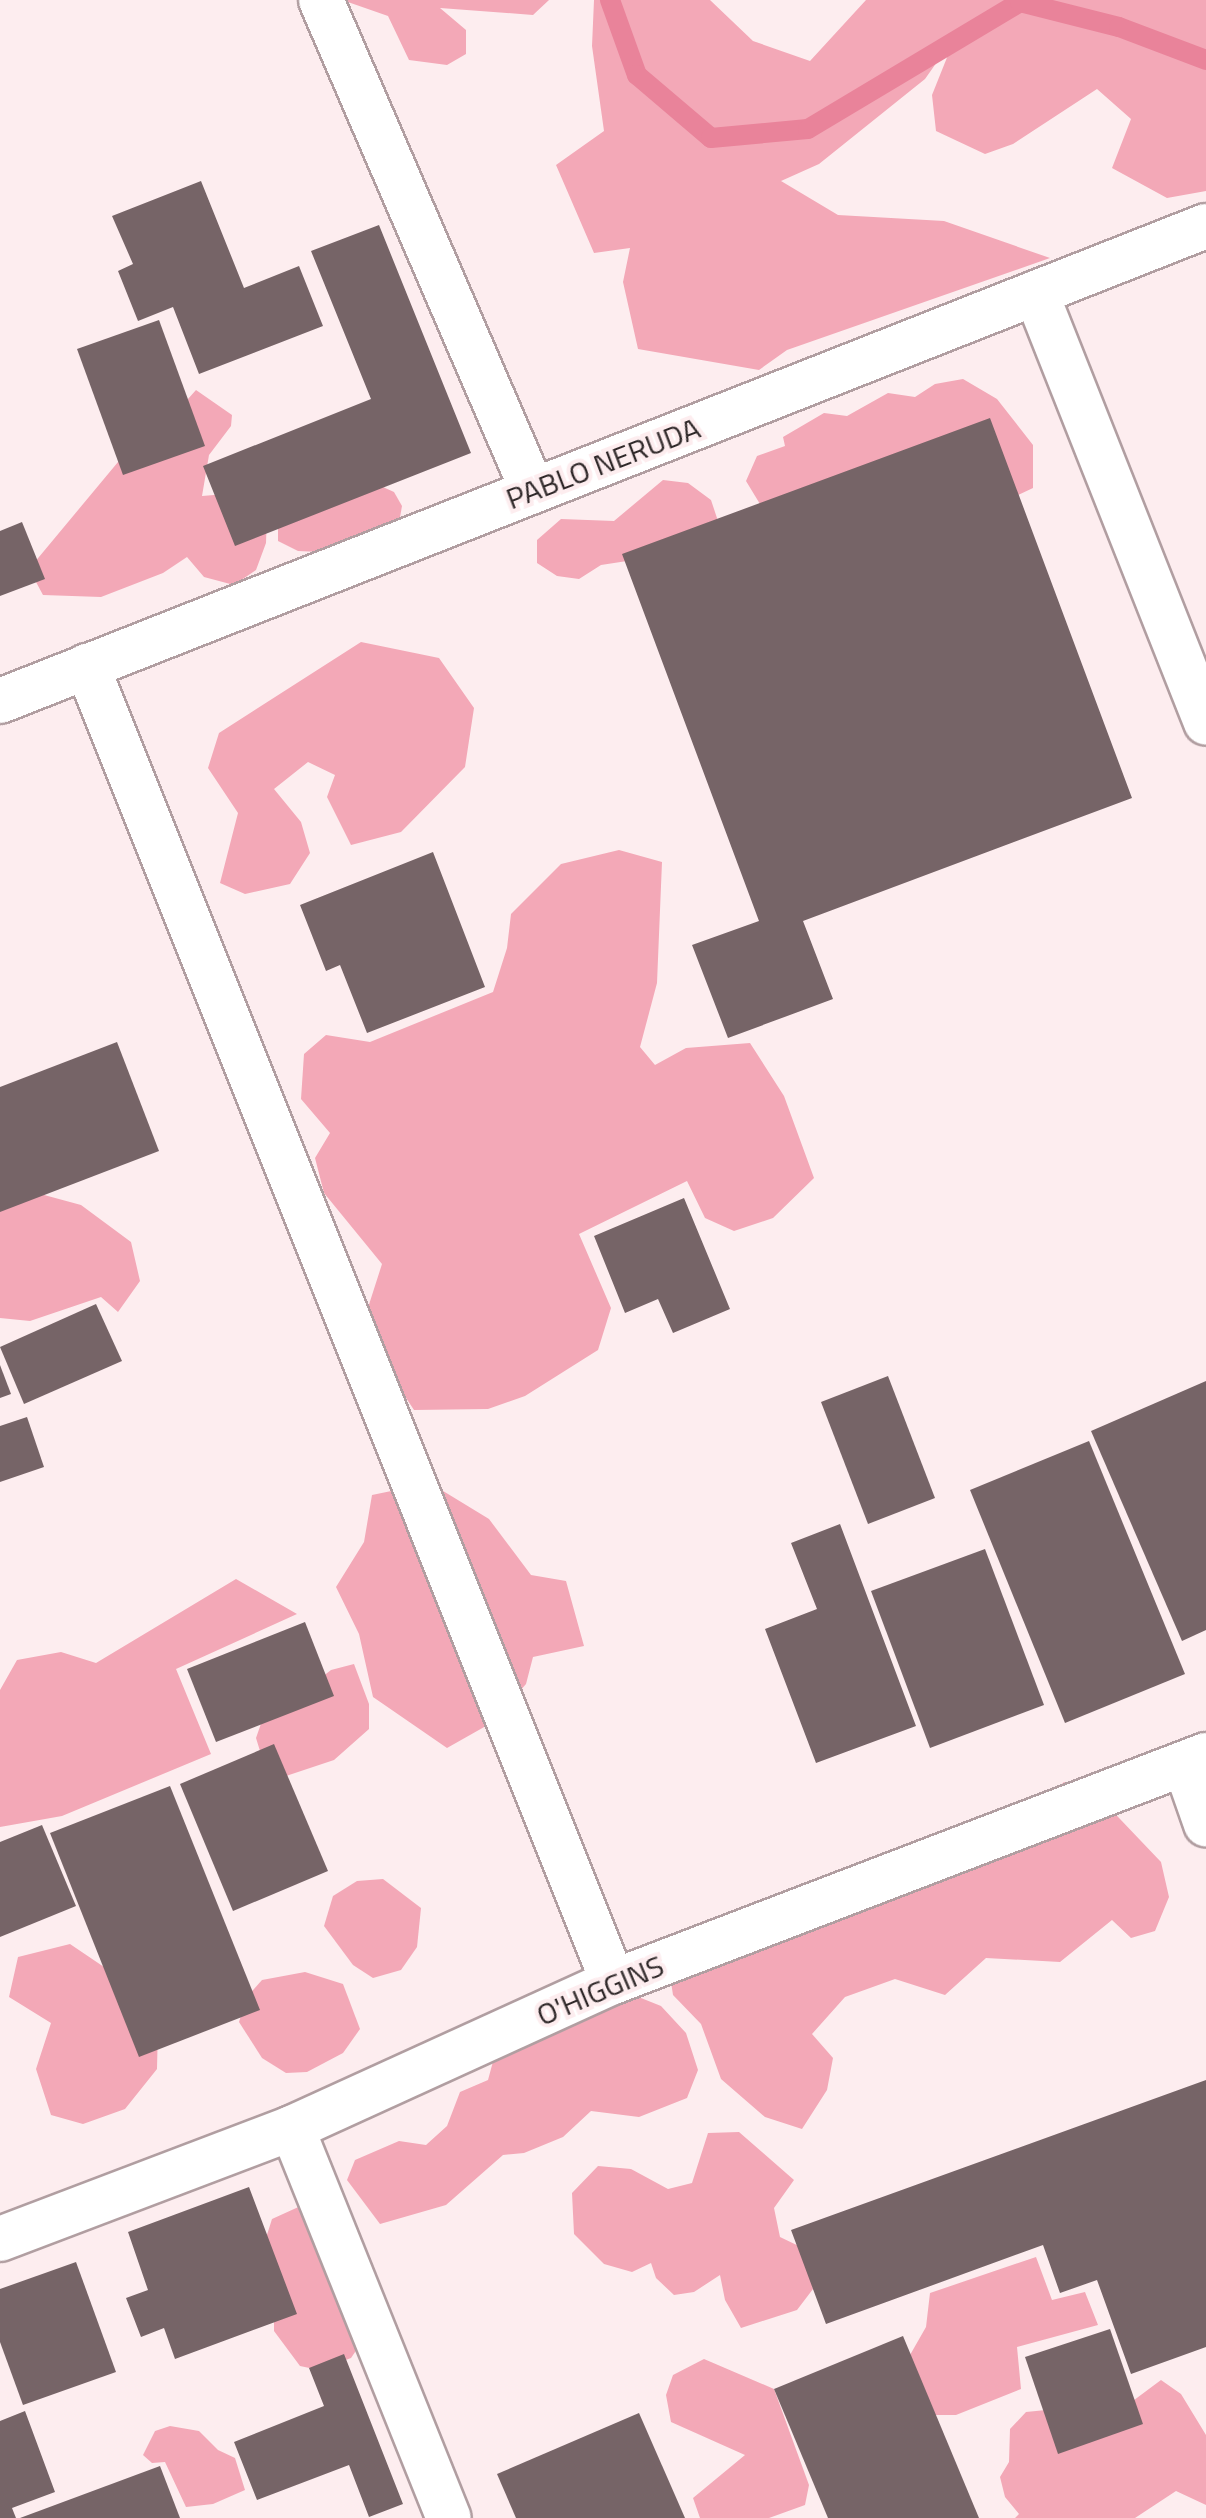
<!DOCTYPE html>
<html>
<head>
<meta charset="utf-8">
<style>
	body { margin:0 }
	#map { position:relative; width:1206px; height:2518px; overflow:hidden; background:#fdedef; font-family:"Titillium Web",sans-serif }
	div>[style] { position:absolute }
	.green>* { inset:0; background:#f3a8b7 }
	.stream>* { height:20px; margin:-10px; padding:0 10px; transform-origin:10px; border-radius:10px; background:#e9839a }
	.building>* { inset:0; background:#766467 }
	.roads { filter:drop-shadow(2px 0 #b19ea1) drop-shadow(-2px 0 #b19ea1) drop-shadow(0 2px #b19ea1) drop-shadow(0 -2px #b19ea1) }
	.minor>* { height:44px; margin:-22px; padding:0 22px; transform-origin:22px; border-radius:22px; background:#fff }
	span { translate:-50% -50%; white-space:nowrap; text-align:center; line-height:1.15; -webkit-text-stroke:8px #fdedef; paint-order:stroke }
	.street-label { font-size:30px; color:#2f2829 }
</style>
</head>
<body>
<div id="map">
	<div class="green">
		<i style="clip-path:polygon(313px 0,549px 0,533px 15px,440px 8px,466px 30px,466px 54px,447px 65px,409px 60px,388px 16px,345px 1px)"></i>
		<i style="clip-path:polygon(594px 0,710px 0,753px 41px,810px 61px,866px 0,1206px 0,1206px 191px,1167px 198px,1112px 168px,1131px 119px,1097px 89px,1013px 144px,985px 154px,936px 131px,932px 95px,956px 35px,925px 79px,819px 164px,781px 181px,838px 215px,944px 221px,1050px 258px,787px 350px,759px 370px,638px 349px,623px 282px,630px 248px,594px 253px,556px 165px,604px 131px,592px 46px)"></i>
		<i style="clip-path:polygon(963px 379px,997px 399px,1033px 445px,1033px 488px,995px 506px,763px 509px,746px 481px,757px 456px,785px 446px,783px 437px,824px 413px,847px 416px,888px 393px,915px 397px,935px 384px)"></i>
		<i style="clip-path:polygon(196px 390px,232px 415px,231px 426px,209px 455px,202px 496px,250px 492px,267px 513px,266px 543px,256px 570px,234px 585px,204px 577px,187px 557px,163px 573px,101px 597px,43px 595px,29px 569px,128px 450px,171px 418px)"></i>
		<i style="clip-path:polygon(363px 478px,394px 492px,402px 506px,399px 523px,320px 552px,298px 551px,278px 541px,278px 516px)"></i>
		<i style="clip-path:polygon(663px 480px,688px 483px,711px 500px,719px 524px,640px 559px,601px 565px,579px 579px,557px 576px,537px 563px,537px 540px,561px 519px,614px 521px)"></i>
		<i style="clip-path:polygon(361px 642px,439px 658px,474px 708px,465px 767px,401px 832px,351px 845px,327px 797px,335px 775px,308px 762px,274px 789px,301px 822px,310px 853px,290px 884px,245px 894px,220px 883px,238px 813px,208px 768px,219px 733px)"></i>
		<i style="clip-path:polygon(619px 850px,662px 862px,657px 983px,640px 1047px,655px 1065px,686px 1048px,750px 1043px,784px 1096px,814px 1178px,773px 1218px,734px 1231px,705px 1218px,687px 1181px,579px 1234px,611px 1308px,598px 1350px,525px 1396px,488px 1409px,414px 1410px,379px 1357px,365px 1317px,382px 1264px,324px 1193px,315px 1158px,330px 1133px,301px 1099px,304px 1054px,326px 1035px,370px 1042px,493px 992px,507px 948px,511px 914px,561px 864px)"></i>
		<i style="clip-path:polygon(0 1183px,81px 1205px,131px 1242px,140px 1281px,118px 1312px,101px 1297px,30px 1321px,0 1318px)"></i>
		<i style="clip-path:polygon(430px 1483px,489px 1519px,531px 1575px,566px 1581px,584px 1646px,533px 1657px,526px 1684px,493px 1722px,447px 1748px,373px 1697px,359px 1634px,336px 1587px,364px 1542px,372px 1495px)"></i>
		<i style="clip-path:polygon(236px 1579px,297px 1614px,176px 1669px,211px 1754px,62px 1816px,0 1827px,0 1690px,17px 1660px,61px 1652px,96px 1663px)"></i>
		<i style="clip-path:polygon(354px 1664px,369px 1704px,369px 1729px,334px 1760px,283px 1777px,264px 1764px,256px 1738px,264px 1715px,289px 1703px,331px 1670px)"></i>
		<i style="clip-path:polygon(1064px 1782px,1100px 1798px,1161px 1862px,1169px 1897px,1155px 1931px,1131px 1938px,1112px 1920px,1060px 1962px,986px 1958px,945px 1995px,895px 1979px,845px 1997px,812px 2034px,833px 2058px,827px 2090px,802px 2129px,765px 2117px,721px 2079px,701px 2024px,673px 1995px,671px 1982px,1034px 1810px)"></i>
		<i style="clip-path:polygon(383px 1879px,421px 1908px,417px 1947px,401px 1970px,373px 1978px,353px 1965px,324px 1926px,333px 1896px,357px 1881px)"></i>
		<i style="clip-path:polygon(70px 1944px,141px 1992px,158px 2027px,157px 2069px,125px 2109px,83px 2124px,51px 2115px,36px 2069px,51px 2023px,9px 1997px,18px 1957px)"></i>
		<i style="clip-path:polygon(305px 1972px,343px 1984px,360px 2029px,343px 2053px,307px 2072px,286px 2073px,262px 2058px,239px 2022px,247px 1997px,262px 1980px)"></i>
		<i style="clip-path:polygon(631px 1994px,661px 2006px,686px 2033px,698px 2070px,687px 2098px,639px 2117px,591px 2111px,563px 2137px,524px 2153px,503px 2155px,446px 2205px,380px 2224px,347px 2180px,355px 2160px,399px 2141px,426px 2145px,447px 2126px,460px 2092px,488px 2080px,498px 2043px)"></i>
		<i style="clip-path:polygon(739px 2132px,794px 2180px,774px 2208px,780px 2237px,805px 2249px,813px 2289px,797px 2310px,741px 2328px,725px 2300px,720px 2275px,694px 2292px,674px 2295px,656px 2278px,651px 2263px,632px 2272px,604px 2264px,574px 2234px,572px 2193px,598px 2166px,631px 2169px,668px 2189px,692px 2183px,708px 2133px)"></i>
		<i style="clip-path:polygon(316px 2199px,378px 2318px,351px 2358px,319px 2370px,300px 2366px,274px 2331px,274px 2301px,259px 2260px,272px 2219px)"></i>
		<i style="clip-path:polygon(1036px 2257px,1052px 2300px,1085px 2292px,1098px 2325px,1017px 2347px,1021px 2389px,956px 2415px,927px 2415px,902px 2369px,926px 2327px,930px 2293px)"></i>
		<i style="clip-path:polygon(704px 2359px,774px 2389px,809px 2485px,805px 2505px,769px 2518px,700px 2518px,693px 2498px,745px 2455px,671px 2422px,666px 2395px,673px 2375px)"></i>
		<i style="clip-path:polygon(1161px 2380px,1181px 2394px,1206px 2435px,1206px 2505px,1176px 2491px,1135px 2518px,1015px 2518px,1019px 2514px,1005px 2497px,1000px 2477px,1009px 2462px,1010px 2429px,1026px 2412px,1066px 2408px,1110px 2418px)"></i>
		<i style="clip-path:polygon(170px 2426px,199px 2431px,218px 2450px,235px 2458px,245px 2490px,213px 2504px,186px 2507px,165px 2462px,152px 2463px,143px 2455px,155px 2431px)"></i>
	</div>
	<div class="stream">
		<i style="left:610px;top:0;width:80px;rotate:70.2deg"></i>
		<i style="left:637px;top:75px;width:97px;rotate:40.4deg"></i>
		<i style="left:711px;top:138px;width:97px;rotate:-5.3deg"></i>
		<i style="left:808px;top:129px;width:247px;rotate:-30.9deg"></i>
		<i style="left:1020px;top:2px;width:102px;rotate:14.2deg"></i>
		<i style="left:1119px;top:27px;width:93px;rotate:20.8deg"></i>
	</div>
	<div class="building">
		<i style="clip-path:polygon(201px 181px,244px 288px,299px 266px,323px 326px,199px 374px,173px 307px,138px 321px,118px 271px,133px 264px,112px 216px)"></i>
		<i style="clip-path:polygon(379px 225px,471px 453px,235px 546px,203px 466px,371px 399px,311px 251px)"></i>
		<i style="clip-path:polygon(159px 320px,205px 446px,123px 475px,77px 349px)"></i>
		<i style="clip-path:polygon(990px 418px,1132px 798px,803px 921px,833px 999px,728px 1038px,692px 945px,759px 921px,622px 554px)"></i>
		<i style="clip-path:polygon(22px 522px,45px 579px,0 596px,0 531px)"></i>
		<i style="clip-path:polygon(433px 852px,485px 987px,367px 1033px,340px 965px,326px 971px,300px 905px)"></i>
		<i style="clip-path:polygon(117px 1042px,159px 1151px,0 1212px,0 1087px)"></i>
		<i style="clip-path:polygon(684px 1198px,730px 1309px,673px 1333px,658px 1299px,625px 1313px,594px 1236px)"></i>
		<i style="clip-path:polygon(96px 1304px,122px 1361px,24px 1404px,0 1347px)"></i>
		<i style="clip-path:polygon(0 1365px,11px 1394px,0 1398px)"></i>
		<i style="clip-path:polygon(888px 1376px,935px 1498px,868px 1524px,821px 1402px)"></i>
		<i style="clip-path:polygon(1206px 1381px,1206px 1630px,1182px 1641px,1091px 1431px)"></i>
		<i style="clip-path:polygon(27px 1417px,44px 1467px,0 1482px,0 1426px)"></i>
		<i style="clip-path:polygon(1089px 1441px,1185px 1674px,1065px 1723px,970px 1490px)"></i>
		<i style="clip-path:polygon(840px 1524px,916px 1726px,816px 1763px,765px 1629px,817px 1609px,791px 1543px)"></i>
		<i style="clip-path:polygon(985px 1549px,1044px 1705px,930px 1748px,871px 1591px)"></i>
		<i style="clip-path:polygon(305px 1622px,334px 1696px,216px 1742px,187px 1669px)"></i>
		<i style="clip-path:polygon(274px 1744px,328px 1871px,233px 1911px,180px 1784px)"></i>
		<i style="clip-path:polygon(170px 1786px,260px 2010px,139px 2057px,50px 1833px)"></i>
		<i style="clip-path:polygon(42px 1825px,76px 1906px,0 1937px,0 1842px)"></i>
		<i style="clip-path:polygon(1206px 2080px,1206px 2347px,1131px 2374px,1097px 2280px,1060px 2293px,1043px 2245px,826px 2324px,791px 2230px)"></i>
		<i style="clip-path:polygon(249px 2187px,297px 2314px,175px 2359px,164px 2328px,141px 2337px,126px 2298px,148px 2290px,128px 2232px)"></i>
		<i style="clip-path:polygon(76px 2262px,116px 2372px,23px 2405px,0 2342px,0 2289px)"></i>
		<i style="clip-path:polygon(1110px 2329px,1143px 2424px,1058px 2454px,1025px 2357px)"></i>
		<i style="clip-path:polygon(903px 2336px,979px 2518px,828px 2518px,774px 2389px)"></i>
		<i style="clip-path:polygon(344px 2354px,403px 2504px,369px 2517px,349px 2465px,257px 2500px,234px 2442px,324px 2406px,309px 2368px)"></i>
		<i style="clip-path:polygon(25px 2411px,55px 2492px,12px 2508px,16px 2518px,0 2518px,0 2421px)"></i>
		<i style="clip-path:polygon(639px 2413px,685px 2518px,516px 2518px,497px 2474px)"></i>
		<i style="clip-path:polygon(160px 2466px,180px 2518px,20px 2518px)"></i>
	</div>
	<div class="roads">
		<div class="minor">
			<i style="left:321px;top:0;width:535px;rotate:66.65deg"></i>
			<i style="left:1036px;top:293px;width:462px;rotate:68.4deg"></i>
			<i style="left:87px;top:666px;width:1417px;rotate:68.21deg"></i>
			<i style="left:0;top:701px;width:1296px;rotate:-21.5deg"></i>
			<i style="left:1185px;top:1764px;width:64px;rotate:70.7deg"></i>
			<i style="left:292px;top:2128px;width:420px;rotate:68.1deg"></i>
			<i style="left:0;top:2239px;width:312px;rotate:-20.8deg"></i>
			<i style="left:292px;top:2128px;width:353px;rotate:-24.5deg"></i>
			<i style="left:613px;top:1982px;width:635px;rotate:-20.95deg"></i>
		</div>
	</div>
	<div class="street-label">
		<span style="left:603px;top:463px;rotate:-21deg">PABLO NERUDA</span>
		<span style="left:600px;top:1990px;rotate:-23deg">O'HIGGINS</span>
	</div>
</div>
</body>
</html>
